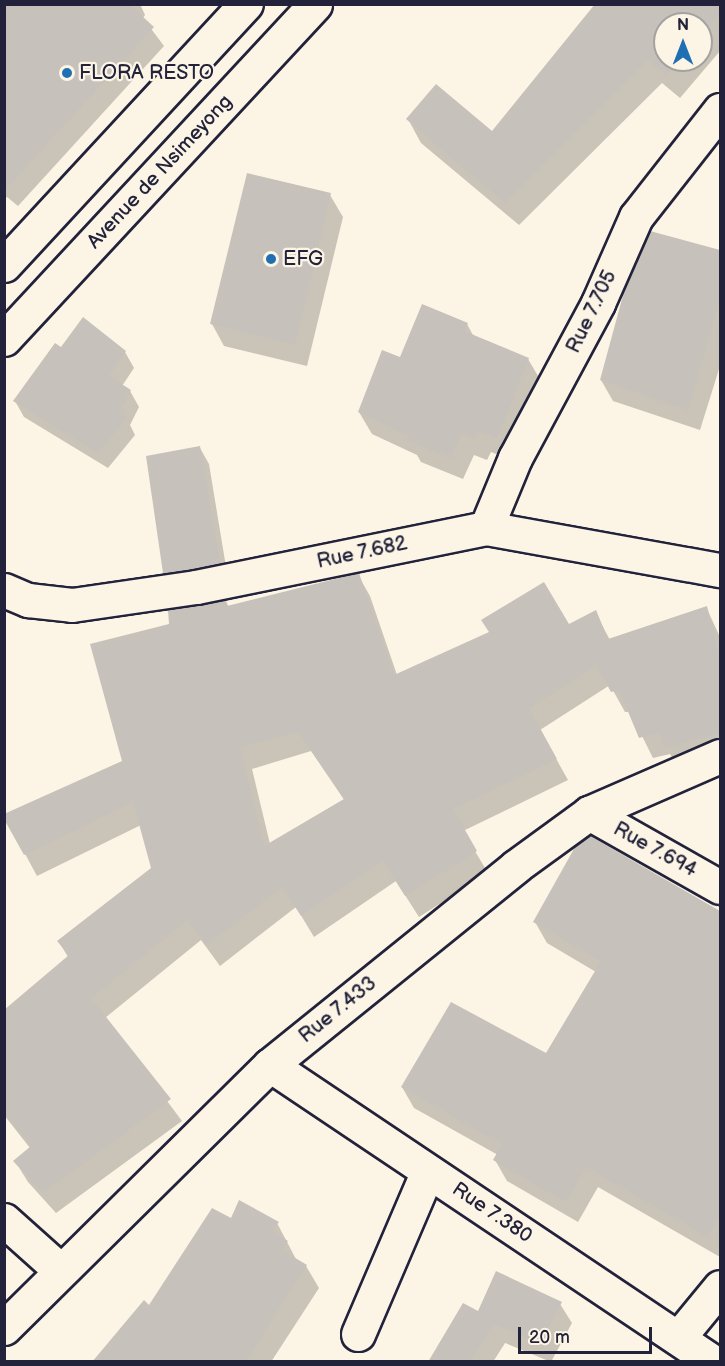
<!DOCTYPE html>
<html>
<head>
<meta charset="utf-8">
<style>
	body { margin:0 }
	#map { position:relative; width:725px; height:1366px; overflow:hidden; background:#fcf5e5; font-family:"Balsamiq Sans",sans-serif }
	div>[style] { position:absolute }
	.shadow>* { inset:0; background:#0003 }
	.building>* { inset:0; background:#c6c1bb }
	.roads { filter:drop-shadow(2px 0 #22223b) drop-shadow(-2px 0 #22223b) drop-shadow(0 2px #22223b) drop-shadow(0 -2px #22223b) }
	.minor>* { height:33px; margin:-16.5px; padding:0 16.5px; transform-origin:16.5px; border-radius:16.5px; background:#fcf5e5 }
	.major>* { height:33px; margin:-16.5px; padding:0 16.5px; transform-origin:16.5px; border-radius:16.5px; background:#fcf5e5 }
	.dots>* { width:16px; height:16px; translate:-50% -50%; box-sizing:border-box; border:3px solid #fcf5e5; border-radius:50% }
	span { translate:-50% -50%; white-space:nowrap; text-align:center; line-height:1.15; -webkit-text-stroke:4.5px #fcf5e5; paint-order:stroke }
	.poi-label { font-size:20px; color:#22223b }
	.left { translate:0 -50%; text-align:left }
	.street-label { font-size:20px; color:#22223b }
	.frame { position:absolute; inset:0; border:6px solid #22223b; pointer-events:none }
	.north { position:absolute; left:653px; top:12px; width:60px; height:60px; box-sizing:border-box; background:#fcf5e5; border:2px solid #a5a1a1; border-radius:50%; rotate:0deg; font-size:16px; font-weight:700; line-height:24px; text-align:center; color:#22223b }
	.north::after { content:''; display:block; margin:auto; width:21px; height:27px; background:#1f6fb2; clip-path:polygon(50% 0,100% 100%,50% 72%,0 100%) }
	.scale { position:absolute; left:518px; top:1327px; width:134px; height:27px; box-sizing:border-box; border:3px solid #22223b; border-top:0; padding-left:8px; font-size:18px; line-height:21px; white-space:nowrap; color:#22223b; -webkit-text-stroke:4px #fcf5e5; paint-order:stroke }
</style>
</head>
<body>
<div id="map">
	<div class="shadow">
		<i style="clip-path:polygon(4px 4px,140px 4px,145px 15px,143px 18px,164px 46px,18px 206px,7px 197px,4px 199px)"></i>
		<i style="clip-path:polygon(evenodd,596px 4px,720px 4px,720px 51px,680px 98px,662px 83px,519px 225px,421px 143px,408px 119px,493px 133px,596px 4px,665px 24px,701px 24px,701px 60px,665px 60px,665px 24px)"></i>
		<i style="clip-path:polygon(330px 195px,343px 217px,307px 366px,224px 346px,212px 324px)"></i>
		<i style="clip-path:polygon(651px 233px,720px 251px,720px 366px,700px 430px,613px 401px,601px 380px)"></i>
		<i style="clip-path:polygon(467px 324px,474px 337px,528px 359px,541px 381px,509px 459px,491px 452px,487px 460px,474px 455px,463px 479px,421px 462px,417px 455px,372px 434px,359px 412px,401px 359px)"></i>
		<i style="clip-path:polygon(61px 349px,125px 352px,134px 368px,122px 386px,130px 391px,139px 407px,130px 425px,135px 435px,108px 468px,24px 417px,15px 401px)"></i>
		<i style="clip-path:polygon(200px 448px,209px 464px,228px 579px,174px 589px,164px 572px)"></i>
		<i style="clip-path:polygon(evenodd,358px 575px,370px 596px,397px 675px,568px 626px,595px 612px,610px 640px,706px 607px,720px 637px,720px 757px,678px 769px,670px 754px,653px 758px,630px 712px,625px 712px,610px 685px,540px 730px,568px 780px,463px 831px,488px 873px,419px 917px,396px 881px,314px 937px,296px 907px,220px 966px,201px 940px,105px 1018px,182px 1121px,56px 1213px,28px 1182px,15px 1161px,30px 1148px,4px 1115px,4px 1012px,68px 957px,59px 942px,153px 868px,141px 825px,37px 876px,4px 815px,124px 762px,171px 625px,226px 602px,229px 607px,358px 575px,311px 751px,345px 801px,270px 844px,252px 769px,311px 751px)"></i>
		<i style="clip-path:polygon(592px 838px,720px 913px,720px 1257px,598px 1187px,578px 1222px,507px 1181px,495px 1160px,498px 1155px,414px 1108px,402px 1087px,547px 1055px,596px 972px,547px 943px,535px 922px)"></i>
		<i style="clip-path:polygon(232px 1220px,277px 1223px,297px 1261px,306px 1266px,319px 1288px,271px 1362px,94px 1362px)"></i>
		<i style="clip-path:polygon(560px 1304px,572px 1323px,551px 1362px,505px 1343px,493px 1362px,430px 1362px,479px 1313px)"></i>
	</div>
	<div class="building">
		<i style="clip-path:polygon(4px 4px,129px 4px,154px 27px,4px 191px)"></i>
		<i style="clip-path:polygon(595px 4px,720px 4px,720px 13px,701px 36px,701px 24px,665px 24px,665px 60px,680px 60px,666px 76px,648px 60px,505px 203px,406px 119px,436px 84px,492px 131px)"></i>
		<i style="clip-path:polygon(247px 173px,331px 193px,295px 345px,210px 324px)"></i>
		<i style="clip-path:polygon(650px 231px,720px 250px,720px 299px,688px 410px,600px 380px,625px 288px)"></i>
		<i style="clip-path:polygon(422px 304px,468px 323px,464px 331px,529px 358px,497px 438px,478px 431px,474px 439px,461px 434px,451px 458px,407px 440px,409px 436px,358px 412px,382px 350px,400px 357px)"></i>
		<i style="clip-path:polygon(83px 317px,126px 351px,109px 376px,131px 390px,118px 413px,127px 417px,98px 453px,13px 401px,55px 343px,61px 347px)"></i>
		<i style="clip-path:polygon(200px 446px,220px 563px,163px 573px,146px 456px)"></i>
		<i style="clip-path:polygon(evenodd,359px 573px,394px 675px,489px 632px,481px 620px,544px 582px,569px 624px,596px 610px,608px 639px,707px 606px,720px 657px,720px 733px,664px 748px,660px 732px,639px 738px,619px 690px,611px 692px,596px 665px,529px 708px,557px 759px,453px 809px,477px 851px,405px 896px,383px 861px,301px 916px,282px 887px,207px 945px,187px 920px,91px 998px,171px 1099px,43px 1193px,13px 1161px,31px 1146px,4px 1112px,4px 1010px,69px 955px,57px 941px,151px 868px,133px 802px,24px 855px,4px 819px,4px 814px,122px 761px,90px 644px,169px 624px,168px 610px,226px 600px,227px 606px,359px 573px,298px 731px,344px 799px,264px 846px,240px 748px,298px 731px)"></i>
		<i style="clip-path:polygon(590px 836px,720px 911px,720px 1214px,708px 1237px,586px 1167px,566px 1202px,493px 1160px,502px 1144px,401px 1087px,451px 1002px,546px 1053px,601px 961px,533px 922px,575px 847px)"></i>
		<i style="clip-path:polygon(239px 1200px,279px 1222px,272px 1231px,288px 1241px,282px 1250px,307px 1265px,245px 1362px,92px 1362px,144px 1300px,149px 1305px,212px 1208px,231px 1218px)"></i>
		<i style="clip-path:polygon(496px 1271px,562px 1302px,540px 1343px,493px 1324px,470px 1362px,428px 1362px,463px 1303px,478px 1311px)"></i>
	</div>
	<div class="roads">
		<div class="minor">
			<i style="left:486px;top:528px;width:76px;rotate:-67.5deg"></i>
			<i style="left:515px;top:458px;width:176px;rotate:-61.8deg"></i>
			<i style="left:598px;top:303px;width:94px;rotate:-66.2deg"></i>
			<i style="left:636px;top:217px;width:136px;rotate:-51.9deg"></i>
			<i style="left:4px;top:590px;width:26px;rotate:23deg"></i>
			<i style="left:28px;top:600px;width:44px;rotate:6.5deg"></i>
			<i style="left:72px;top:605px;width:125px;rotate:-8.3deg"></i>
			<i style="left:196px;top:587px;width:296px;rotate:-11.5deg"></i>
			<i style="left:486px;top:528px;width:238px;rotate:10.2deg"></i>
			<i style="left:589px;top:813px;width:150px;rotate:29.5deg"></i>
			<i style="left:270px;top:1065px;width:533px;rotate:33.84deg"></i>
			<i style="left:4px;top:1220px;width:75px;rotate:41.8deg"></i>
			<i style="left:4px;top:1328px;width:374px;rotate:-44.7deg"></i>
			<i style="left:270px;top:1065px;width:315px;rotate:-38.9deg"></i>
			<i style="left:515px;top:867px;width:92px;rotate:-36.1deg"></i>
			<i style="left:589px;top:813px;width:143px;rotate:-23.5deg"></i>
			<i style="left:358px;top:1334px;width:177px;rotate:-66.8deg"></i>
			<i style="left:678px;top:1338px;width:66px;rotate:-50.5deg"></i>
		</div>
		<div class="major">
			<i style="left:4px;top:265px;width:356px;rotate:-47.2deg"></i>
			<i style="left:4px;top:339px;width:457px;rotate:-47.1deg"></i>
		</div>
	</div>
	<div class="dots">
		<i style="left:67px;top:73px;background:#1f6fb2"></i>
		<i style="left:271px;top:259px;background:#1f6fb2"></i>
	</div>
	<div class="poi-label">
		<span class="left" style="left:79px;top:73px">FLORA RESTO</span>
		<span class="left" style="left:283px;top:259px">EFG</span>
	</div>
	<div class="street-label">
		<span style="left:160px;top:172px;rotate:-47deg">Avenue de Nsimeyong</span>
		<span style="left:592px;top:312px;rotate:-64deg">Rue 7.705</span>
		<span style="left:362px;top:553px;rotate:-12deg">Rue 7.682</span>
		<span style="left:655px;top:850px;rotate:29deg">Rue 7.694</span>
		<span style="left:338px;top:1010px;rotate:-39deg">Rue 7.433</span>
		<span style="left:492px;top:1213px;rotate:34deg">Rue 7.380</span>
	</div>
	<div class="frame"></div>
	<div class="north">N</div>
	<div class="scale">20 m</div>
</div>
</body>
</html>
